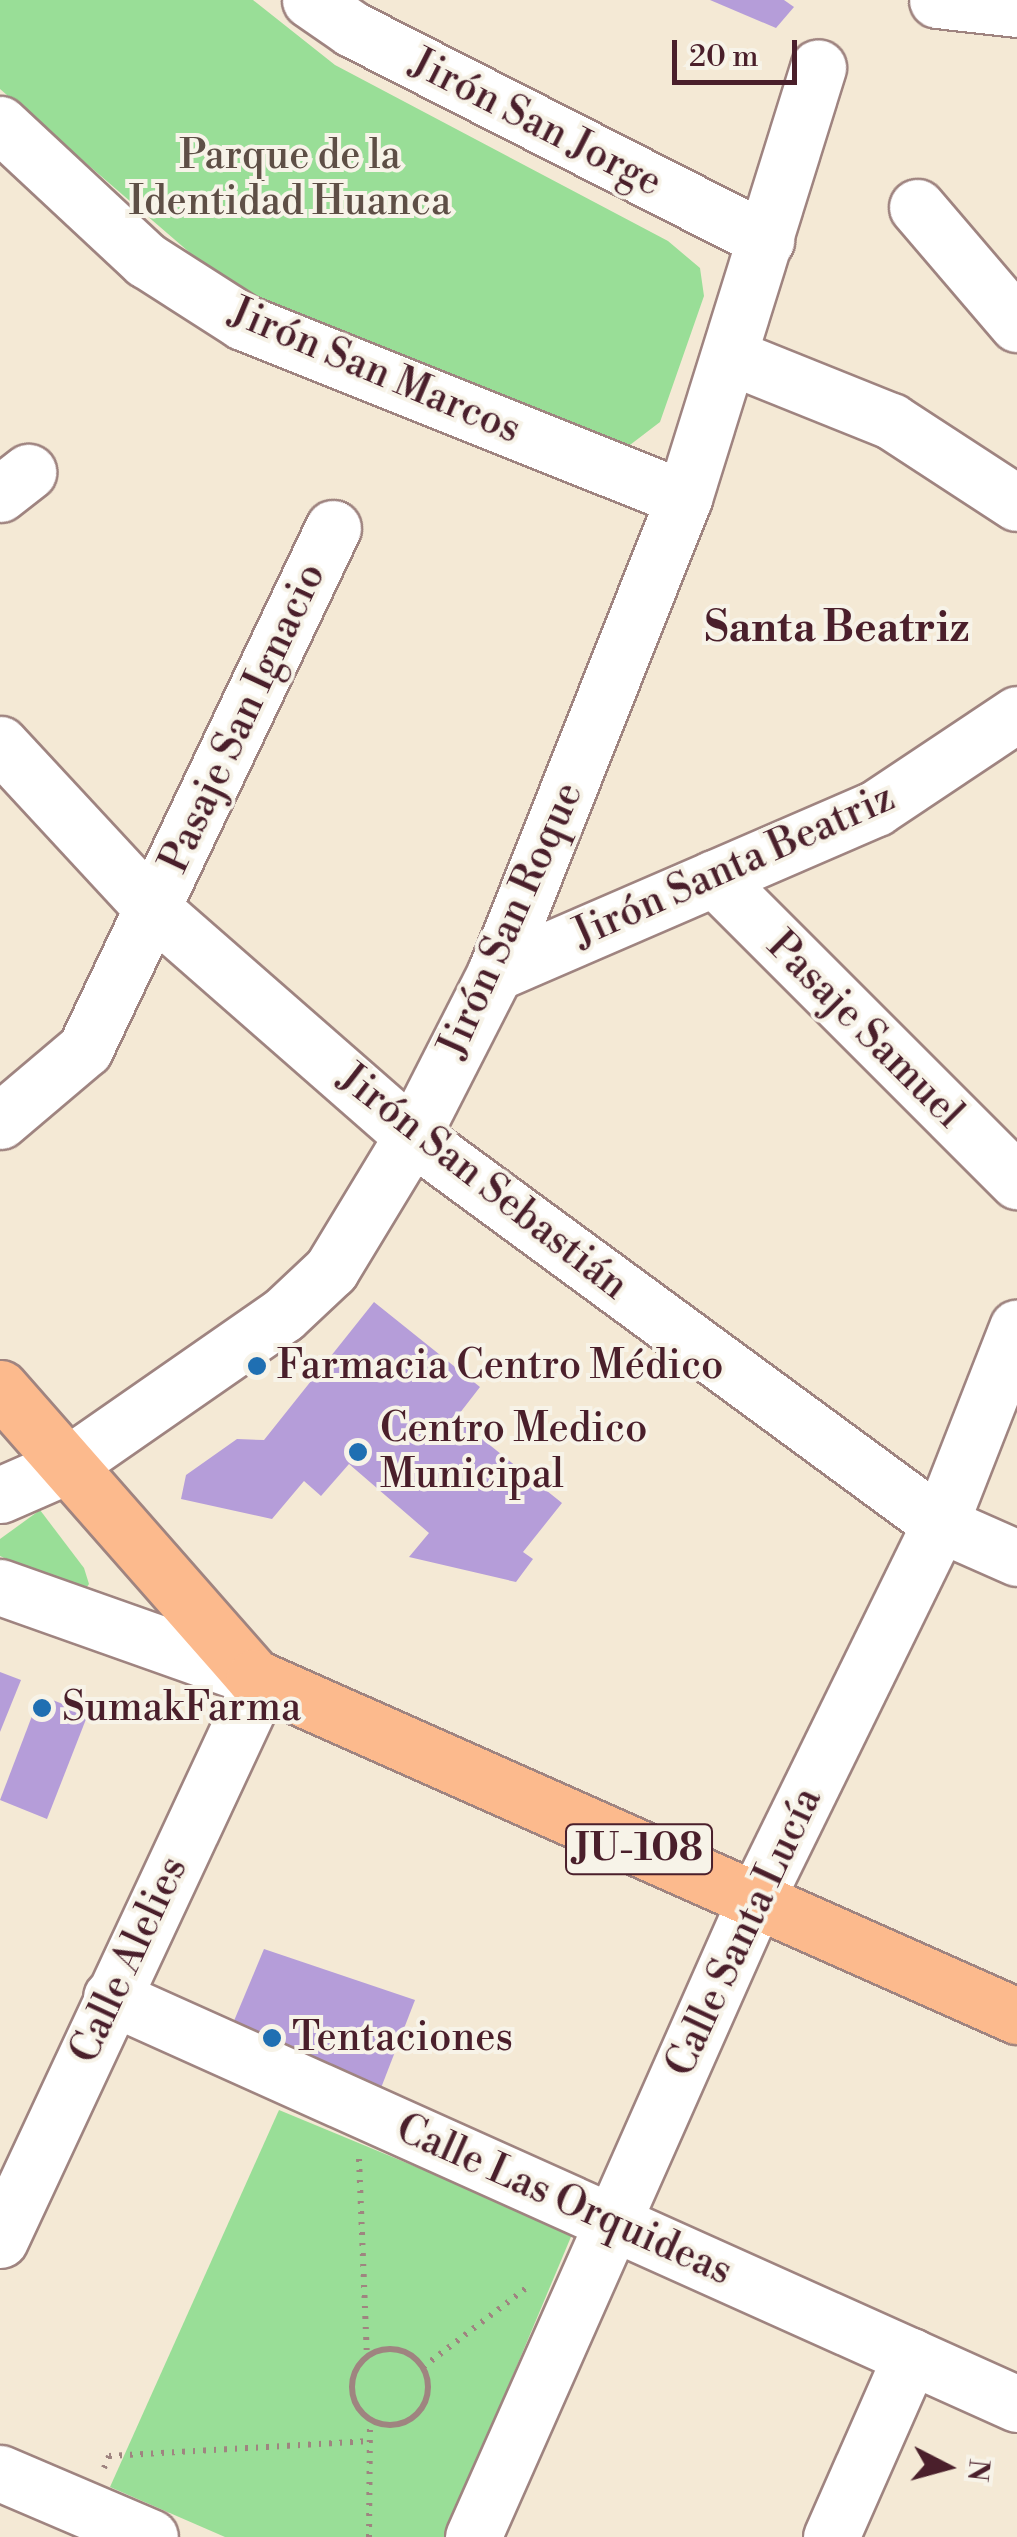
<!DOCTYPE html>
<html>
<head>
<meta charset="utf-8">
<style>
	body { margin:0 }
	#map { position:relative; width:1017px; height:2537px; overflow:hidden; background:#f4e9d5; font-family:"Libre Bodoni",serif }
	div>[style] { position:absolute }
	.green>* { inset:0; background:#99de97 }
	.building>* { inset:0; background:#b59dd9 }
	.path>* { height:6px; margin-top:-3px; transform-origin:0; background:repeating-linear-gradient(90deg,#9f8480 0 2.5px,transparent 0 10.5px) }
	.path>.ring { margin:-3px; padding:0; box-sizing:content-box; background:none; border:6px solid #9f8480; border-radius:50% }
	.roads { filter:drop-shadow(2px 0 #9f8480) drop-shadow(-2px 0 #9f8480) drop-shadow(0 2px #9f8480) drop-shadow(0 -2px #9f8480) }
	.minor>* { height:55px; margin:-27.5px; padding:0 27.5px; transform-origin:27.5px; border-radius:27.5px; background:#fff }
	.major>* { height:55px; margin:-27.5px; padding:0 27.5px; transform-origin:27.5px; border-radius:27.5px; background:#fcba8d }
	.dots>* { width:28px; height:28px; translate:-50% -50%; box-sizing:border-box; border:5px solid #f7f3e8; border-radius:50% }
	span { translate:-50% -50%; white-space:nowrap; text-align:center; line-height:1.15; -webkit-text-stroke:8px #f7f3e8; paint-order:stroke }
	.shield-label span { padding:2px 8px; background:#f7f3e8; border:2px solid; border-radius:8px; -webkit-text-stroke-width:0 }
	.shield-label { font-size:38px; color:#4a1f2b; font-weight:700 }
	.street-label { font-size:40px; color:#4a1f2b }
	.park-label { font-size:40px; color:#5e4f46 }
	.poi-label { font-size:40px; color:#4a1f2b }
	.left { translate:0 -50%; text-align:left }
	.neighbourhood-label { font-size:42px; color:#4a1f2b; font-weight:700 }
	.north { position:absolute; left:897px; top:2417px; width:100px; height:100px; -webkit-text-stroke:8px #f7f3e8; paint-order:stroke; rotate:96deg; font-size:28px; font-weight:700; line-height:40px; text-align:center; color:#4a1f2b }
	.north::after { content:''; display:block; margin:auto; width:35px; height:45px; background:#4a1f2b; clip-path:polygon(50% 0,100% 100%,50% 72%,0 100%) }
	.scale { position:absolute; left:672px; top:40px; width:125px; height:45px; box-sizing:border-box; border:5px solid #4a1f2b; border-top:0; padding-left:12px; font-size:30px; line-height:35px; white-space:nowrap; color:#4a1f2b; -webkit-text-stroke:8px #f7f3e8; paint-order:stroke }
</style>
</head>
<body>
<div id="map">
	<div class="green">
		<i style="clip-path:polygon(0 0,253px 0,335px 65px,668px 241px,700px 268px,704px 296px,660px 422px,626px 448px,579px 441px,225px 283px,0 89px)"></i>
		<i style="clip-path:polygon(40px 1510px,84px 1568px,89px 1584px,82px 1594px,0 1556px,0 1539px)"></i>
		<i style="clip-path:polygon(279px 2110px,573px 2232px,445px 2537px,225px 2537px,110px 2487px)"></i>
	</div>
	<div class="building">
		<i style="clip-path:polygon(710px 0,784px 0,794px 7px,776px 28px)"></i>
		<i style="clip-path:polygon(374px 1302px,480px 1387px,456px 1418px,562px 1503px,523px 1552px,533px 1559px,516px 1582px,409px 1557px,429px 1533px,349px 1464px,321px 1496px,304px 1481px,272px 1519px,181px 1499px,186px 1475px,237px 1439px,264px 1440px)"></i>
		<i style="clip-path:polygon(0 1672px,21px 1680px,0 1732px)"></i>
		<i style="clip-path:polygon(40px 1695px,88px 1714px,47px 1819px,0 1800px)"></i>
		<i style="clip-path:polygon(264px 1949px,415px 2000px,381px 2088px,231px 2028px)"></i>
	</div>
	<div class="path">
		<i style="left:359px;top:2159px;width:196px;rotate:87.7deg"></i>
		<i class="ring" style="left:352px;top:2349px;width:70px;height:70px"></i>
		<i style="left:423px;top:2367px;width:133px;rotate:-37.4deg"></i>
		<i style="left:104px;top:2468px;width:13px;rotate:-67deg"></i>
		<i style="left:109px;top:2456px;width:261px;rotate:-3.3deg"></i>
		<i style="left:369px;top:2537px;width:117px;rotate:-89.5deg"></i>
	</div>
	<div class="roads">
		<div class="minor">
			<i style="left:310px;top:0;width:51px;rotate:34.6deg"></i>
			<i style="left:352px;top:29px;width:465px;rotate:27deg"></i>
			<i style="left:937px;top:0;width:81px;rotate:6.4deg"></i>
			<i style="left:0;top:124px;width:200px;rotate:43deg"></i>
			<i style="left:146px;top:260px;width:115px;rotate:32.6deg"></i>
			<i style="left:243px;top:322px;width:475px;rotate:21.8deg"></i>
			<i style="left:917px;top:207px;width:154px;rotate:49.5deg"></i>
			<i style="left:729px;top:356px;width:175px;rotate:21.9deg"></i>
			<i style="left:891px;top:421px;width:150px;rotate:33.1deg"></i>
			<i style="left:0;top:494px;width:36px;rotate:-38deg"></i>
			<i style="left:0;top:744px;width:225px;rotate:47.2deg"></i>
			<i style="left:153px;top:909px;width:344px;rotate:41.2deg"></i>
			<i style="left:412px;top:1136px;width:655px;rotate:36.31deg"></i>
			<i style="left:940px;top:1524px;width:84px;rotate:23.8deg"></i>
			<i style="left:714px;top:878px;width:429px;rotate:45deg"></i>
			<i style="left:495px;top:973px;width:415px;rotate:-23.4deg"></i>
			<i style="left:876px;top:808px;width:169px;rotate:-33.7deg"></i>
			<i style="left:0;top:1121px;width:111px;rotate:-40.3deg"></i>
			<i style="left:85px;top:1049px;width:577px;rotate:-64.55deg"></i>
			<i style="left:0;top:1495px;width:70px;rotate:-23.6deg"></i>
			<i style="left:64px;top:1467px;width:267px;rotate:-34.8deg"></i>
			<i style="left:283px;top:1315px;width:66px;rotate:-43.2deg"></i>
			<i style="left:331px;top:1270px;width:157px;rotate:-58.8deg"></i>
			<i style="left:412px;top:1136px;width:183px;rotate:-63deg"></i>
			<i style="left:495px;top:973px;width:511px;rotate:-68.3deg"></i>
			<i style="left:684px;top:498px;width:451px;rotate:-72.7deg"></i>
			<i style="left:0;top:1587px;width:269px;rotate:19.5deg"></i>
			<i style="left:111px;top:1997px;width:993px;rotate:24.19deg"></i>
			<i style="left:0;top:2240px;width:617px;rotate:-64.97deg"></i>
			<i style="left:0;top:2473px;width:163px;rotate:23.1deg"></i>
			<i style="left:473px;top:2537px;width:696px;rotate:-66.09deg"></i>
			<i style="left:755px;top:1901px;width:420px;rotate:-63.9deg"></i>
			<i style="left:940px;top:1524px;width:211px;rotate:-68.6deg"></i>
			<i style="left:831px;top:2537px;width:198px;rotate:-66.2deg"></i>
		</div>
		<div class="major">
			<i style="left:0;top:1388px;width:385px;rotate:48.7deg"></i>
			<i style="left:254px;top:1677px;width:835px;rotate:23.96deg"></i>
		</div>
	</div>
	<div class="dots">
		<i style="left:257px;top:1366px;background:#1f6fb2"></i>
		<i style="left:358px;top:1452px;background:#1f6fb2"></i>
		<i style="left:42px;top:1708px;background:#1f6fb2"></i>
		<i style="left:272px;top:2038px;background:#1f6fb2"></i>
	</div>
	<div class="shield-label">
		<span style="left:639px;top:1849px">JU-108</span>
	</div>
	<div class="street-label">
		<span style="left:536px;top:123px;rotate:27deg">Jirón San Jorge</span>
		<span style="left:375px;top:371px;rotate:23deg">Jirón San Marcos</span>
		<span style="left:243px;top:718px;rotate:-65deg">Pasaje San Ignacio</span>
		<span style="left:734px;top:866px;rotate:-24deg">Jirón Santa Beatriz</span>
		<span style="left:511px;top:920px;rotate:-66deg">Jirón San Roque</span>
		<span style="left:865px;top:1030px;rotate:45deg">Pasaje Samuel</span>
		<span style="left:483px;top:1182px;rotate:38deg">Jirón San Sebastián</span>
		<span style="left:744px;top:1932px;rotate:-65deg">Calle Santa Lucía</span>
		<span style="left:129px;top:1960px;rotate:-65deg">Calle Alelies</span>
		<span style="left:564px;top:2200px;rotate:24deg">Calle Las Orquideas</span>
	</div>
	<div class="park-label">
		<span style="left:290px;top:179px">Parque de la<br>Identidad Huanca</span>
	</div>
	<div class="poi-label">
		<span class="left" style="left:277px;top:1366px">Farmacia Centro Médico</span>
		<span class="left" style="left:380px;top:1452px">Centro Medico<br>Municipal</span>
		<span class="left" style="left:62px;top:1708px">SumakFarma</span>
		<span class="left" style="left:292px;top:2038px">Tentaciones</span>
	</div>
	<div class="neighbourhood-label">
		<span style="left:837px;top:629px">Santa Beatriz</span>
	</div>
	<div class="north">N</div>
	<div class="scale">20 m</div>
</div>
</body>
</html>
